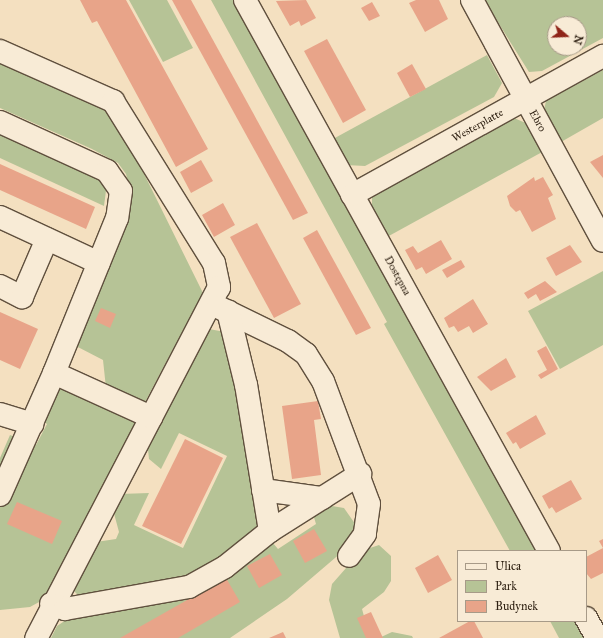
<!DOCTYPE html>
<html>
<head>
<meta charset="utf-8">
<style>
	body { margin:0 }
	#map { position:relative; width:603px; height:638px; overflow:hidden; background:#f4e0c0; font-family:"IM FELL Great Primer",serif }
	div>[style] { position:absolute }
	.green>* { inset:0; background:#b6c396 }
	.building>* { inset:0; background:#e8a489 }
	.roads { filter:drop-shadow(1px 0 #60503e) drop-shadow(-1px 0 #60503e) drop-shadow(0 1px #60503e) drop-shadow(0 -1px #60503e) }
	.minor>* { height:22px; margin:-11px; padding:0 11px; transform-origin:11px; border-radius:11px; background:#f8ebd6 }
	span { translate:-50% -50%; white-space:nowrap; text-align:center; line-height:1.15; -webkit-text-stroke:4px #f8ebd6; paint-order:stroke }
	.street-label { font-size:11px; color:#2e2012 }
	.legend { position:absolute; left:457px; top:550px; width:130px; height:72px; box-sizing:border-box; background:#f8ebd6; border:1px solid #a79a88; margin:0; padding:5px 7px; list-style:none; font-size:12px; color:#2e2012 }
	.legend li { display:flex; align-items:center; gap:8px; height:20px }
	.legend b { width:20px; border:1px solid #a79a88 }
	.north { position:absolute; left:547px; top:16px; width:40px; height:40px; box-sizing:border-box; background:#f8ebd6; border:1px solid #a79a88; border-radius:50%; rotate:109deg; font-size:11px; font-weight:700; line-height:16px; text-align:center; color:#2e2012 }
	.north::after { content:''; display:block; margin:auto; width:14px; height:18px; background:#8f2418; clip-path:polygon(50% 0,100% 100%,50% 72%,0 100%) }
</style>
</head>
<body>
<div id="map">
	<div class="green">
		<i style="clip-path:polygon(129px 0,167px 0,193px 48px,163px 62px)"></i>
		<i style="clip-path:polygon(211px 0,238px 0,541px 551px,510px 551px,384px 324px,387px 322px)"></i>
		<i style="clip-path:polygon(evenodd,484px 0,603px 0,603px 38px,542px 71px,529px 72px,484px 0,555px 24px,579px 24px,579px 48px,555px 48px,555px 24px)"></i>
		<i style="clip-path:polygon(487px 55px,502px 83px,494px 97px,365px 166px,346px 165px,333px 139px)"></i>
		<i style="clip-path:polygon(0 59px,111px 107px,203px 293px,144px 404px,106px 388px,103px 360px,74px 345px,128px 222px,131px 194px,126px 174px,118px 163px,92px 149px,0 108px)"></i>
		<i style="clip-path:polygon(603px 70px,603px 118px,561px 142px,544px 110px,546px 101px)"></i>
		<i style="clip-path:polygon(514px 118px,528px 124px,544px 151px,387px 237px,372px 209px,372px 194px)"></i>
		<i style="clip-path:polygon(0 128px,107px 183px,104px 206px,0 158px)"></i>
		<i style="clip-path:polygon(603px 271px,603px 345px,560px 369px,528px 311px)"></i>
		<i style="clip-path:polygon(209px 329px,225px 332px,261px 528px,204px 571px,178px 581px,80px 597px,73px 590px,96px 542px,116px 539px,119px 532px,112px 506px,120px 494px,149px 493px,134px 525px,183px 548px,227px 456px,179px 433px,161px 469px,149px 459px,147px 440px)"></i>
		<i style="clip-path:polygon(65px 388px,137px 421px,50px 596px,30px 607px,0 610px,0 458px,10px 435px,36px 445px,47px 424px,41px 420px,57px 390px)"></i>
		<i style="clip-path:polygon(326px 505px,344px 508px,358px 528px,342px 552px,287px 599px,230px 638px,51px 638px,57px 626px,66px 620px,125px 608px,272px 542px,278px 549px,316px 524px,313px 514px)"></i>
		<i style="clip-path:polygon(379px 545px,391px 556px,391px 581px,384px 592px,362px 609px,370px 638px,340px 638px,329px 600px,332px 584px,361px 551px)"></i>
		<i style="clip-path:polygon(550px 621px,579px 621px,588px 638px,559px 638px)"></i>
		<i style="clip-path:polygon(392px 632px,412px 636px,413px 638px,379px 638px)"></i>
	</div>
	<div class="building">
		<i style="clip-path:polygon(80px 0,126px 0,208px 149px,176px 167px,97px 21px,92px 23px)"></i>
		<i style="clip-path:polygon(172px 0,191px 0,308px 213px,293px 220px)"></i>
		<i style="clip-path:polygon(306px 0,316px 18px,301px 26px,299px 21px,290px 26px,276px 1px)"></i>
		<i style="clip-path:polygon(416px 0,439px 0,448px 19px,425px 32px,409px 3px)"></i>
		<i style="clip-path:polygon(372px 2px,380px 16px,369px 21px,361px 8px)"></i>
		<i style="clip-path:polygon(327px 39px,366px 110px,343px 123px,304px 51px)"></i>
		<i style="clip-path:polygon(412px 64px,426px 89px,410px 97px,397px 73px)"></i>
		<i style="clip-path:polygon(603px 155px,603px 178px,590px 162px)"></i>
		<i style="clip-path:polygon(201px 160px,213px 181px,191px 193px,180px 172px)"></i>
		<i style="clip-path:polygon(0 164px,95px 207px,86px 229px,0 190px)"></i>
		<i style="clip-path:polygon(534px 177px,535px 181px,543px 177px,553px 195px,548px 198px,556px 219px,532px 232px,520px 210px,516px 212px,510px 206px,507px 196px)"></i>
		<i style="clip-path:polygon(223px 203px,235px 225px,214px 237px,202px 215px)"></i>
		<i style="clip-path:polygon(257px 223px,301px 304px,274px 318px,230px 237px)"></i>
		<i style="clip-path:polygon(317px 230px,371px 328px,356px 335px,303px 238px)"></i>
		<i style="clip-path:polygon(441px 240px,452px 259px,426px 274px,422px 267px,416px 270px,405px 250px,413px 246px,418px 253px)"></i>
		<i style="clip-path:polygon(570px 245px,582px 262px,556px 276px,546px 258px)"></i>
		<i style="clip-path:polygon(461px 260px,465px 267px,447px 278px,442px 270px)"></i>
		<i style="clip-path:polygon(545px 281px,557px 292px,540px 301px,536px 294px,528px 299px,524px 293px)"></i>
		<i style="clip-path:polygon(473px 299px,488px 324px,473px 333px,469px 326px,458px 332px,454px 326px,449px 328px,444px 318px)"></i>
		<i style="clip-path:polygon(101px 308px,116px 314px,110px 328px,95px 321px)"></i>
		<i style="clip-path:polygon(0 312px,38px 329px,20px 369px,0 360px)"></i>
		<i style="clip-path:polygon(546px 346px,558px 369px,541px 379px,538px 375px,547px 370px,537px 351px)"></i>
		<i style="clip-path:polygon(506px 358px,516px 377px,491px 391px,477px 377px)"></i>
		<i style="clip-path:polygon(318px 401px,321px 419px,314px 420px,321px 475px,292px 479px,282px 406px)"></i>
		<i style="clip-path:polygon(536px 415px,546px 434px,520px 449px,516px 442px,513px 444px,506px 433px)"></i>
		<i style="clip-path:polygon(185px 439px,223px 458px,181px 544px,142px 526px)"></i>
		<i style="clip-path:polygon(571px 480px,582px 499px,556px 513px,552px 507px,549px 509px,542px 496px)"></i>
		<i style="clip-path:polygon(17px 502px,62px 521px,52px 544px,7px 524px)"></i>
		<i style="clip-path:polygon(314px 529px,327px 551px,305px 563px,293px 541px)"></i>
		<i style="clip-path:polygon(603px 539px,603px 573px,591px 579px,586px 573px,586px 557px,603px 548px,599px 541px)"></i>
		<i style="clip-path:polygon(270px 554px,282px 575px,259px 588px,247px 566px)"></i>
		<i style="clip-path:polygon(438px 555px,452px 580px,428px 593px,415px 568px)"></i>
		<i style="clip-path:polygon(226px 578px,240px 602px,178px 638px,120px 638px)"></i>
		<i style="clip-path:polygon(371px 612px,383px 638px,366px 638px,357px 618px)"></i>
		<i style="clip-path:polygon(470px 621px,474px 621px,483px 638px,439px 638px)"></i>
		<i style="clip-path:polygon(283px 632px,286px 638px,269px 638px)"></i>
	</div>
	<div class="roads">
		<div class="minor">
			<i style="left:245px;top:0;width:629px;rotate:61.11deg"></i>
			<i style="left:472px;top:0;width:274px;rotate:61.5deg"></i>
			<i style="left:0;top:51px;width:124px;rotate:23.9deg"></i>
			<i style="left:113px;top:101px;width:191px;rotate:58.1deg"></i>
			<i style="left:214px;top:263px;width:25px;rotate:78deg"></i>
			<i style="left:219px;top:287px;width:396px;rotate:117.5deg"></i>
			<i style="left:0;top:122px;width:118px;rotate:24.6deg"></i>
			<i style="left:107px;top:171px;width:24px;rotate:55deg"></i>
			<i style="left:121px;top:191px;width:27px;rotate:98deg"></i>
			<i style="left:117px;top:218px;width:167px;rotate:112.1deg"></i>
			<i style="left:54px;top:373px;width:107px;rotate:24.4deg"></i>
			<i style="left:352px;top:195px;width:287px;rotate:-29deg"></i>
			<i style="left:0;top:217px;width:109px;rotate:24.9deg"></i>
			<i style="left:0;top:286px;width:25px;rotate:27deg"></i>
			<i style="left:22px;top:297px;width:63px;rotate:-66.7deg"></i>
			<i style="left:218px;top:307px;width:78px;rotate:25.9deg"></i>
			<i style="left:288px;top:341px;width:22px;rotate:36deg"></i>
			<i style="left:306px;top:354px;width:32px;rotate:58deg"></i>
			<i style="left:323px;top:381px;width:131px;rotate:69.5deg"></i>
			<i style="left:369px;top:504px;width:30px;rotate:98deg"></i>
			<i style="left:365px;top:534px;width:27px;rotate:126deg"></i>
			<i style="left:0;top:414px;width:34px;rotate:17deg"></i>
			<i style="left:263px;top:490px;width:60px;rotate:7.7deg"></i>
			<i style="left:0;top:495px;width:133px;rotate:-66.1deg"></i>
			<i style="left:270px;top:531px;width:107px;rotate:-32.3deg"></i>
			<i style="left:51px;top:604px;width:15px;rotate:20deg"></i>
			<i style="left:65px;top:609px;width:126px;rotate:-10.1deg"></i>
			<i style="left:189px;top:587px;width:41px;rotate:-29.1deg"></i>
			<i style="left:225px;top:567px;width:58px;rotate:-38.7deg"></i>
			<i style="left:270px;top:531px;width:148px;rotate:-99.3deg"></i>
			<i style="left:246px;top:385px;width:76px;rotate:-103.7deg"></i>
			<i style="left:586px;top:618px;width:23px;rotate:61deg"></i>
		</div>
	</div>
	<div class="street-label">
		<span style="left:537px;top:121px;rotate:61deg">Ebro</span>
		<span style="left:478px;top:126px;rotate:-29deg">Westerplatte</span>
		<span style="left:397px;top:276px;rotate:61deg">Dostępna</span>
	</div>
	<ul class="legend">
	<li><b style="height:5px;background:#f8ebd6"></b>Ulica</li>
	<li><b style="height:11px;background:#b6c396"></b>Park</li>
	<li><b style="height:11px;background:#e8a489"></b>Budynek</li>
	</ul>
	<div class="north">N</div>
</div>
</body>
</html>
